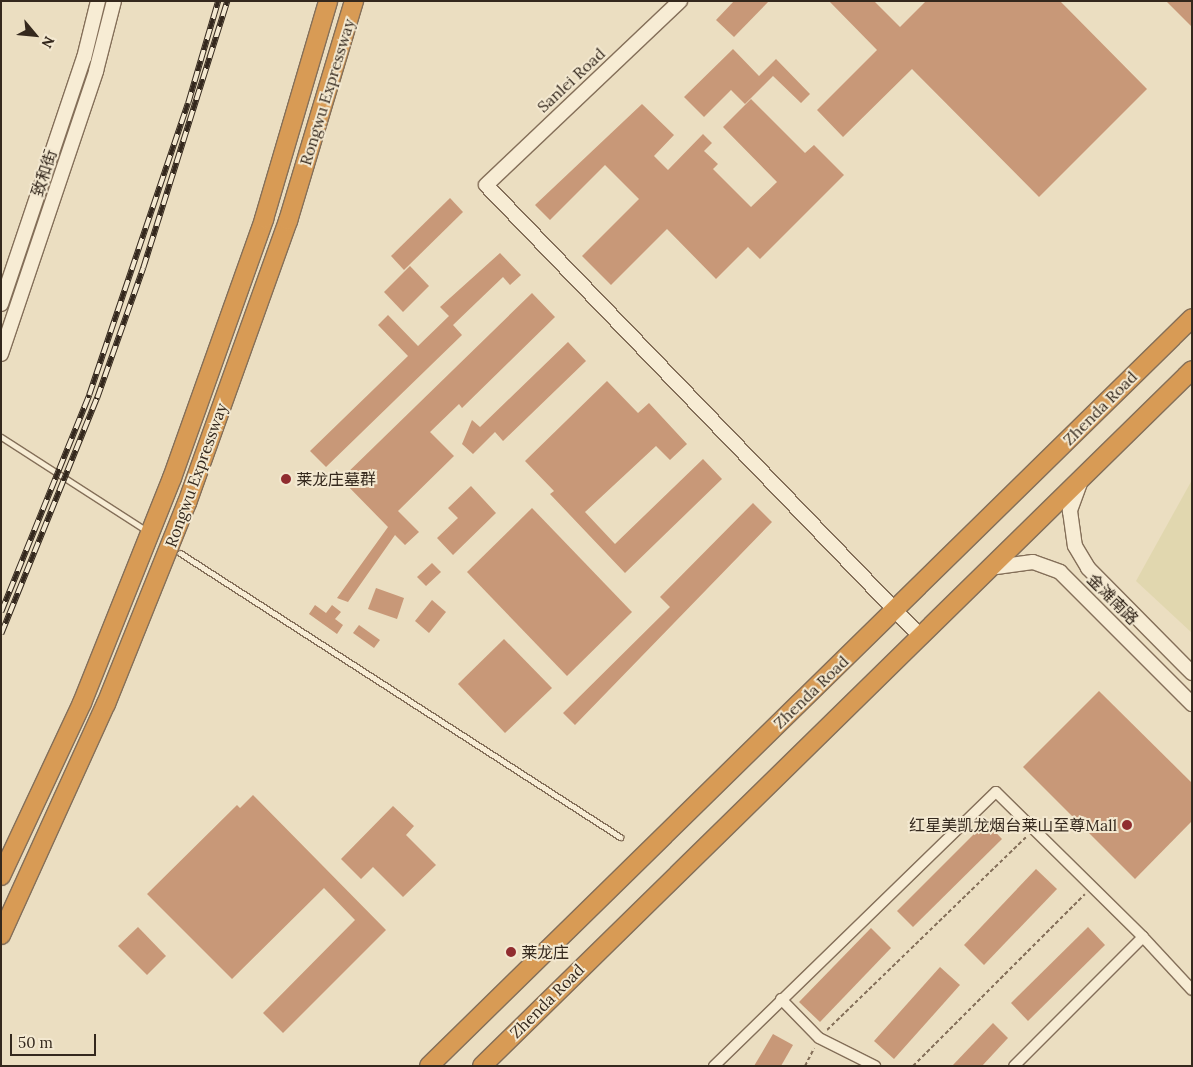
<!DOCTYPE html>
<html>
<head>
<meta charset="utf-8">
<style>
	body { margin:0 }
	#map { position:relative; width:1193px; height:1067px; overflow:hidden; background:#ebdec1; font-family:Lora,"Noto Sans SC",serif }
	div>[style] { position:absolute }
	.farmland>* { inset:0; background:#e1d7af }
	.building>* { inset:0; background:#c89878 }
	.path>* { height:2px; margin-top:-1px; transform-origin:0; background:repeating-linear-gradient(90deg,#846f59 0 4px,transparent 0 6.5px) }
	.roads { filter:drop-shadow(1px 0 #846f59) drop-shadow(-1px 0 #846f59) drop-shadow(0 1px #846f59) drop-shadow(0 -1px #846f59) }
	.lane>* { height:5px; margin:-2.5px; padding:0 2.5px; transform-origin:2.5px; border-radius:2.5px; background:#f7ecd4 }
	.street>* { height:10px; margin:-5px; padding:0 5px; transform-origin:5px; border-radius:5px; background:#f7ecd4 }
	.secondary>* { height:14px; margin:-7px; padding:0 7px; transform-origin:7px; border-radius:7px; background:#f7ecd4 }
	.highway>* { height:18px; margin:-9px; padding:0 9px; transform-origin:9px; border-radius:9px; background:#d89b55 }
	.rail>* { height:5.5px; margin-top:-2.75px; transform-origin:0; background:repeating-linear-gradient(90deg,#f3e8d0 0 11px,#34281d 0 22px); box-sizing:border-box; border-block:1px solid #34281d }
	.dots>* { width:14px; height:14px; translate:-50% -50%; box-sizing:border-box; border:2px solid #f3e8d0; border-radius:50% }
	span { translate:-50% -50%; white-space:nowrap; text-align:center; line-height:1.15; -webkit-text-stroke:4px #f3e8d0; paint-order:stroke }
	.street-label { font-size:16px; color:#34281d }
	.poi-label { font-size:16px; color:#34281d }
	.left { translate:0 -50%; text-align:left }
	.right { translate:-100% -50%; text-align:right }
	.frame { position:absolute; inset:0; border:2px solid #34281d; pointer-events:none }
	.north { position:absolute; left:10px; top:10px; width:50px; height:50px; -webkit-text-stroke:4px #f3e8d0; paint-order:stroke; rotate:118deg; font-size:14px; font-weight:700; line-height:20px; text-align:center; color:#34281d }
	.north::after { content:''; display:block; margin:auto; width:18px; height:22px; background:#34281d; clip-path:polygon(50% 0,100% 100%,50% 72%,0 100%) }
	.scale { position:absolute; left:10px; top:1034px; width:86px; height:22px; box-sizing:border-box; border:2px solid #34281d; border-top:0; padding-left:6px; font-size:15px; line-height:18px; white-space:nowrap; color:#34281d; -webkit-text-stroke:4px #f3e8d0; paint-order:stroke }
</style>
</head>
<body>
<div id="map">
	<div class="farmland">
		<i style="clip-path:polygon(1192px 480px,1192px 633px,1136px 581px)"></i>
	</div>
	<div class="building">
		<i style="clip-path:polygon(734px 1px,769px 1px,734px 37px,716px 20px)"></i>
		<i style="clip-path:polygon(829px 1px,874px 1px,900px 27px,926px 1px,1060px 1px,1147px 89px,1039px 197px,912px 69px,843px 137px,817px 110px,877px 50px)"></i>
		<i style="clip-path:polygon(1166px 1px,1192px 1px,1192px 27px)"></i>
		<i style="clip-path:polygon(733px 49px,759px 76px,776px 59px,810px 94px,801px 103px,773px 76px,745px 104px,731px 90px,704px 117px,684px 97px)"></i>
		<i style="clip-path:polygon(751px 99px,805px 153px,814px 145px,844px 175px,760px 259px,748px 247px,716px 279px,667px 229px,611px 285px,582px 256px,639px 199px,605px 165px,550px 220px,535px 205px,642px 104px,674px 135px,654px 156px,668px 170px,703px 134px,712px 143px,704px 151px,718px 164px,713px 169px,751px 207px,777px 182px,723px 127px)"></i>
		<i style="clip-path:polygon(450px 198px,463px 212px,404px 270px,391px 256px)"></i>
		<i style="clip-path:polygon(500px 253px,521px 275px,510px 285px,503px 277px,453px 325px,462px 335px,326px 467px,310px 451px,408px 356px,378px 325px,388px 315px,418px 346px,449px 316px,440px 307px)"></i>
		<i style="clip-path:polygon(410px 266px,429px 286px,403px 312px,384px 292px)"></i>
		<i style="clip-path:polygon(532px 293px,555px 317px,462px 408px,459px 404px,430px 432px,454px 456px,398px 511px,419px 532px,405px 545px,395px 535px,348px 602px,337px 598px,388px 527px,341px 479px)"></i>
		<i style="clip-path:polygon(568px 342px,586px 361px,503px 441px,495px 432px,473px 454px,462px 444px,472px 420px,480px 427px)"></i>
		<i style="clip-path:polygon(607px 381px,638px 413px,649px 403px,687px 444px,670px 460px,656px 446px,585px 512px,615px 544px,703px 459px,722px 479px,625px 573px,550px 494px,554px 491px,525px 461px)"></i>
		<i style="clip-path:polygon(471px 486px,496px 513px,453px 555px,437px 538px,458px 518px,448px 508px)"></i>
		<i style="clip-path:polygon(753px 503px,772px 522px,575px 725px,563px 713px,670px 607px,660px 597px)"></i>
		<i style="clip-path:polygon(532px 508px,632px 612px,567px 676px,467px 572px)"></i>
		<i style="clip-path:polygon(432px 563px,441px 572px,426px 586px,417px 577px)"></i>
		<i style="clip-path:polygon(376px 588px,404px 598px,397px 619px,368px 609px)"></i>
		<i style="clip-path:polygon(432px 600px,446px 612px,429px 633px,415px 621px)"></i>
		<i style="clip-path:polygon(315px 605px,326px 613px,332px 605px,341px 612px,335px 619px,343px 625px,337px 634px,309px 614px)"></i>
		<i style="clip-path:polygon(359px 625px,380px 640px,374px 648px,353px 633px)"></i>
		<i style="clip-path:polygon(504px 639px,552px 688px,505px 733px,458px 684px)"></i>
		<i style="clip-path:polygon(1099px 691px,1192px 783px,1192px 821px,1135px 879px,1023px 767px)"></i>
		<i style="clip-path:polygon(253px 795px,386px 930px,283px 1033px,263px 1013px,355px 920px,324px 888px,232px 979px,147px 894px,237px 805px,240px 808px)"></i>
		<i style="clip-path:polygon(393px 806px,414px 826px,406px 835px,436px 865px,403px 897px,373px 867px,361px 879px,341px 859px)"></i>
		<i style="clip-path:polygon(986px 822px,1002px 839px,913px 927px,897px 911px)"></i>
		<i style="clip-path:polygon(1036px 869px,1057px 889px,984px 965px,964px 945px)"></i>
		<i style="clip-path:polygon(138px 927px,166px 956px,147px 975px,118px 946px)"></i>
		<i style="clip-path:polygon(1088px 927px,1105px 945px,1028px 1021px,1011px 1003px)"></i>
		<i style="clip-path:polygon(871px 928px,891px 948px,820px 1022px,799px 1002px)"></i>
		<i style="clip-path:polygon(940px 967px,960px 985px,894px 1059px,874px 1041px)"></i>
		<i style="clip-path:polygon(993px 1023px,1008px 1038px,982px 1066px,952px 1066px)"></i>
		<i style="clip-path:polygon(773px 1034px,793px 1045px,781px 1066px,754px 1066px)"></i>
	</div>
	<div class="path">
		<i style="left:827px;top:1030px;width:277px;rotate:-44.1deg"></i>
		<i style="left:805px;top:1066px;width:20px;rotate:-63deg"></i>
		<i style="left:913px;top:1066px;width:243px;rotate:-45deg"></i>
	</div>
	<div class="roads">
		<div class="lane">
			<i style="left:1px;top:437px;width:170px;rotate:32.8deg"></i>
			<i style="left:180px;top:553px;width:524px;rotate:32.84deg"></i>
		</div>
		<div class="street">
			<i style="left:1143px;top:937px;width:72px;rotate:47.2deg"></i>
			<i style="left:781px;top:999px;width:54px;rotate:45.7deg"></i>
			<i style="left:819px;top:1038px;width:63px;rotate:26.6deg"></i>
			<i style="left:714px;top:1066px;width:393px;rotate:-44.2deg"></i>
			<i style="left:996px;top:792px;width:206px;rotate:44.6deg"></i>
			<i style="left:1143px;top:937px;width:182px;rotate:135deg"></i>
		</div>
		<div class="secondary">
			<i style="left:680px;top:1px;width:267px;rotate:136.5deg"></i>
			<i style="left:486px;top:185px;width:624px;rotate:46.1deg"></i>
			<i style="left:1px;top:304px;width:260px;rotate:-71.4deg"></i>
			<i style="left:84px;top:58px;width:59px;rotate:-76.2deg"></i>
			<i style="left:1px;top:354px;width:299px;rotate:-71.4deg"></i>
			<i style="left:96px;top:71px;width:72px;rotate:-75.6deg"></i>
			<i style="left:1080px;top:483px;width:30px;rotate:110deg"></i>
			<i style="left:1070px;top:511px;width:35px;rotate:82deg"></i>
			<i style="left:1075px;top:546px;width:26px;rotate:59deg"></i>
			<i style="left:1088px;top:568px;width:148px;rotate:45.3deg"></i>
			<i style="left:989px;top:568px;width:44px;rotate:-7.8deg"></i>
			<i style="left:1033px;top:562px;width:29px;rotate:20deg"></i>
			<i style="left:1060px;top:572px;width:187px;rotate:45deg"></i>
		</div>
		<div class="highway">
			<i style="left:1px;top:876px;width:191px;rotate:-64.9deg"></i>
			<i style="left:82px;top:703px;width:242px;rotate:-68.2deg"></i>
			<i style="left:172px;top:478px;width:275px;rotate:-70.4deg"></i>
			<i style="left:264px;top:219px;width:227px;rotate:-73.6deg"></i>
			<i style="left:1px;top:935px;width:254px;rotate:-65.6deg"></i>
			<i style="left:106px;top:704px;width:217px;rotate:-68.1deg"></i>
			<i style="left:187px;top:503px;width:300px;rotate:-70.3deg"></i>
			<i style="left:288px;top:221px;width:230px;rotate:-73.3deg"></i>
			<i style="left:429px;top:1066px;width:1068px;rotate:-44.43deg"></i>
			<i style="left:482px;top:1066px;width:994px;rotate:-44.43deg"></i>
		</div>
	</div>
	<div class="rail">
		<i style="left:1px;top:612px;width:234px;rotate:-67.9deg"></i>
		<i style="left:89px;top:395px;width:308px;rotate:-71.3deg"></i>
		<i style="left:188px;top:103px;width:106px;rotate:-73.6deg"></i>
		<i style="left:1px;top:634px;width:255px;rotate:-67.9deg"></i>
		<i style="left:97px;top:398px;width:138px;rotate:-70.5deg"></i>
		<i style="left:143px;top:268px;width:280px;rotate:-72.5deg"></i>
	</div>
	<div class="dots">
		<i style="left:286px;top:479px;background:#902c2f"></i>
		<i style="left:1127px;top:825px;background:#902c2f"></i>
		<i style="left:511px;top:952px;background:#902c2f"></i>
	</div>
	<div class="street-label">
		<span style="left:571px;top:80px;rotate:-43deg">Sanlei Road</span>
		<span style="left:327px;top:92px;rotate:-73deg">Rongwu Expressway</span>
		<span style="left:44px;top:173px;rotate:-72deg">致和街</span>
		<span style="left:1100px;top:408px;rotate:-45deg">Zhenda Road</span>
		<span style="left:196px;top:475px;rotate:-70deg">Rongwu Expressway</span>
		<span style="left:1113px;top:599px;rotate:45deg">金滩南路</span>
		<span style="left:811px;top:692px;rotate:-44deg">Zhenda Road</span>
		<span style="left:547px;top:1001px;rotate:-45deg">Zhenda Road</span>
	</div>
	<div class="poi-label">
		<span class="left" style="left:296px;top:479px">莱龙庄墓群</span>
		<span class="right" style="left:1117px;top:825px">红星美凯龙烟台莱山至尊Mall</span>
		<span class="left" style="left:521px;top:952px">莱龙庄</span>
	</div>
	<div class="frame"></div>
	<div class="north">N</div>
	<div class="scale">50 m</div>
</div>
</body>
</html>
